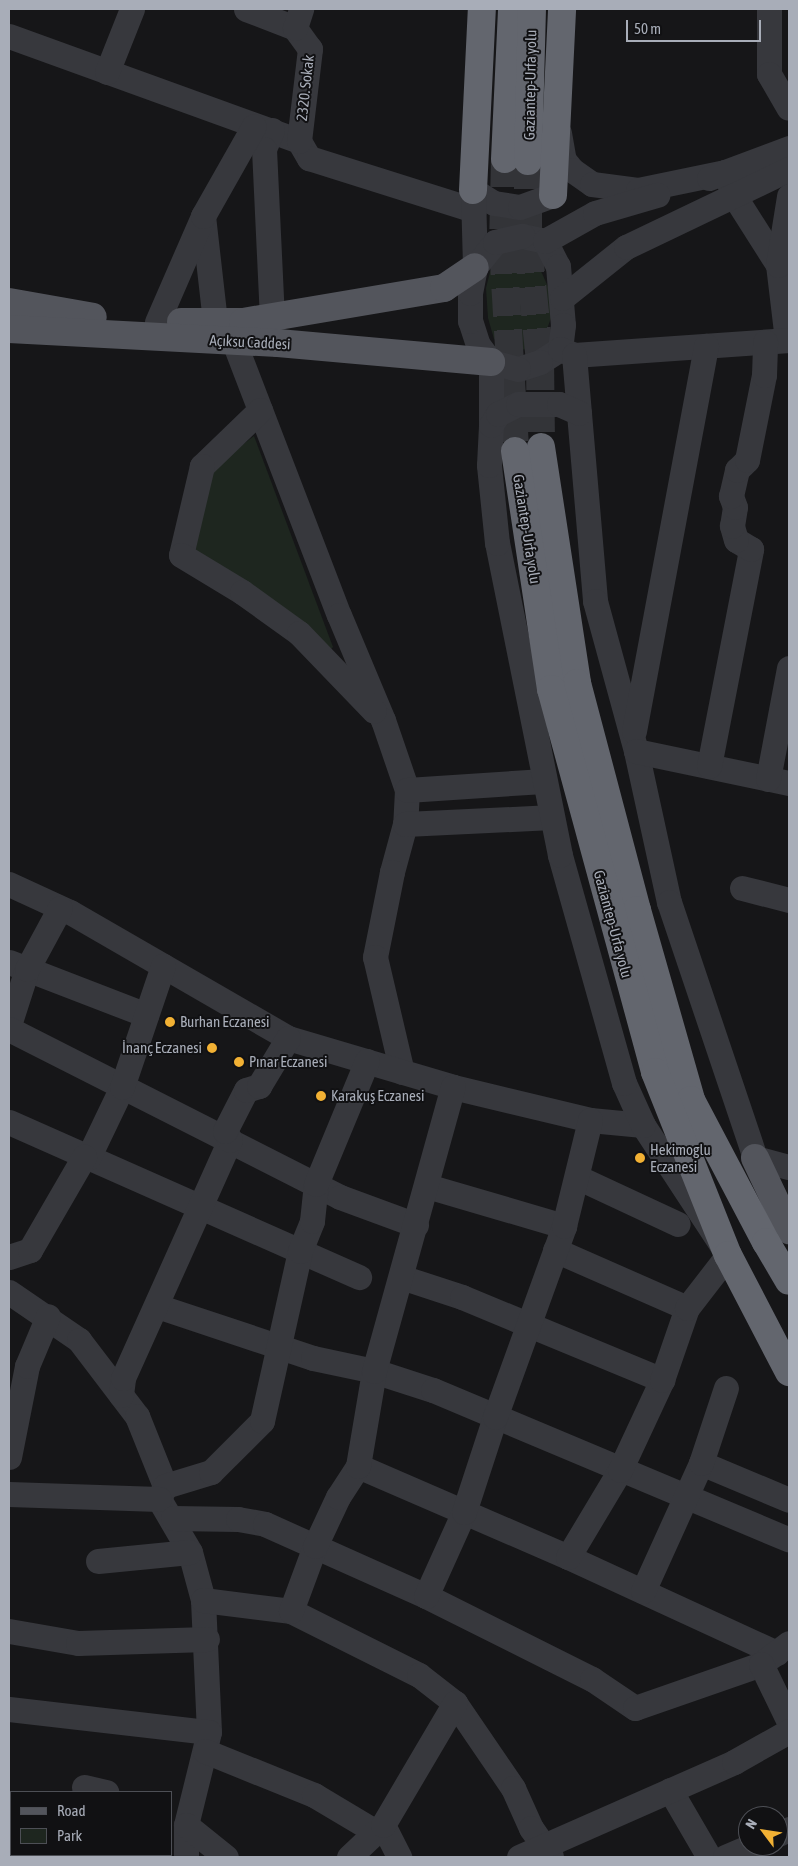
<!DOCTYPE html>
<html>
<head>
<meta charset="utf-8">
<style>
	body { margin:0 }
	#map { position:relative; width:798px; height:1866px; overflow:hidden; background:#161618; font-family:"Asap Condensed",sans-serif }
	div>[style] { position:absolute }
	.green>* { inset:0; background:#1e261f }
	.highway-tunnel>* { height:28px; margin-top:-14px; transform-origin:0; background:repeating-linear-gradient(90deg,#333438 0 28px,transparent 0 42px) }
	.minor>* { height:25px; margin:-12.5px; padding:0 12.5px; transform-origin:12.5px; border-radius:12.5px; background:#37383d }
	.major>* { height:28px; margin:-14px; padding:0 14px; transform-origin:14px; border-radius:14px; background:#53555c }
	.highway>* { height:28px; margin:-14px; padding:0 14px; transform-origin:14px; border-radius:14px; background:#63666e }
	.dots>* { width:14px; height:14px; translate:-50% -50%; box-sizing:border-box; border:2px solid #111113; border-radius:50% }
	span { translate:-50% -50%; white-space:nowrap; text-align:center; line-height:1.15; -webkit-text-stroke:4px #111113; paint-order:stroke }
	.street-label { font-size:15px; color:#a8adb8 }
	.poi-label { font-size:15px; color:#a8adb8 }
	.left { translate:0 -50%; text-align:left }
	.right { translate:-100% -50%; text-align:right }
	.frame { position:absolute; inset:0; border:10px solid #a8adb8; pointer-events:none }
	.legend { position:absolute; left:10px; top:1791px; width:162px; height:65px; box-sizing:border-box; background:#111113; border:1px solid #4d4f55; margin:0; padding:6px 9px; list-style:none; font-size:15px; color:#a8adb8 }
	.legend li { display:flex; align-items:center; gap:10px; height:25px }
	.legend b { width:25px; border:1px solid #4d4f55 }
	.north { position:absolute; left:738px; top:1806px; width:50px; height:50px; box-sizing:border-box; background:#111113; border:1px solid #4d4f55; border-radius:50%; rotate:301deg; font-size:14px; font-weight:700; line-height:20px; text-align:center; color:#a8adb8 }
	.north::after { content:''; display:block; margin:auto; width:18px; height:22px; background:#f2b134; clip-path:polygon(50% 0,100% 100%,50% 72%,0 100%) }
	.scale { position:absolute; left:626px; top:20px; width:135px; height:22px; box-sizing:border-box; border:2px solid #a8adb8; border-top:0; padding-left:6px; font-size:15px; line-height:18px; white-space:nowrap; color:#a8adb8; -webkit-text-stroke:4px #111113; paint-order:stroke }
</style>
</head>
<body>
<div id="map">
	<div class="green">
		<i style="clip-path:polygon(509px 252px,523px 253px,536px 260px,549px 289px,551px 318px,543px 340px,529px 349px,516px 350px,494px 339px,488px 318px,486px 288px,490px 272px,497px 259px)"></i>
		<i style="clip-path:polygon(254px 436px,333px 647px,326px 655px,194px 557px,193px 541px,210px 469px)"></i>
	</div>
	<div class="highway-tunnel">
		<i style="left:505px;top:159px;width:87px;rotate:91.3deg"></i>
		<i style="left:503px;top:246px;width:205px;rotate:86.6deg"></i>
		<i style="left:528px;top:161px;width:84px;rotate:90deg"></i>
		<i style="left:528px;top:245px;width:118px;rotate:84.1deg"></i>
		<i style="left:540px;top:362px;width:85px;rotate:89.3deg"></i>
	</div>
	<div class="minor">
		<i style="left:246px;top:9px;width:53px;rotate:21.2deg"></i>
		<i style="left:769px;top:9px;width:65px;rotate:90deg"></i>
		<i style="left:769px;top:74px;width:39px;rotate:60deg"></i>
		<i style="left:9px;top:36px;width:308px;rotate:19.9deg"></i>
		<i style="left:299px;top:141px;width:20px;rotate:60deg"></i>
		<i style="left:309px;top:158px;width:173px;rotate:17.5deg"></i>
		<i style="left:107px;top:72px;width:68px;rotate:-68.4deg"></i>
		<i style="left:272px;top:130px;width:21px;rotate:113deg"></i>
		<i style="left:264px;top:149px;width:169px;rotate:87.3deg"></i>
		<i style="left:559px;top:133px;width:27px;rotate:80deg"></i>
		<i style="left:564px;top:160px;width:13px;rotate:51deg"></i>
		<i style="left:572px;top:170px;width:24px;rotate:35deg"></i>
		<i style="left:592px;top:184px;width:46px;rotate:7.4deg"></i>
		<i style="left:638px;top:190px;width:89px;rotate:-11.7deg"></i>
		<i style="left:725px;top:172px;width:23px;rotate:70deg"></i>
		<i style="left:733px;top:194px;width:84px;rotate:57.6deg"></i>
		<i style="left:299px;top:141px;width:93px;rotate:-83.2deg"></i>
		<i style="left:310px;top:49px;width:26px;rotate:-126deg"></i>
		<i style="left:295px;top:28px;width:20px;rotate:-72deg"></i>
		<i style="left:709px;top:178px;width:85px;rotate:-20.6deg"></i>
		<i style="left:473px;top:190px;width:25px;rotate:32deg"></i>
		<i style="left:494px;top:203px;width:26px;rotate:9deg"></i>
		<i style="left:520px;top:207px;width:35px;rotate:-20deg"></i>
		<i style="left:473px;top:194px;width:73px;rotate:88.4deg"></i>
		<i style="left:203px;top:216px;width:107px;rotate:83.5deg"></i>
		<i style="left:522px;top:236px;width:24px;rotate:12deg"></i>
		<i style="left:545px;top:241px;width:28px;rotate:63deg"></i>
		<i style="left:558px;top:266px;width:59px;rotate:85.2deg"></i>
		<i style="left:563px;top:325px;width:24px;rotate:97deg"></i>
		<i style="left:560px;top:349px;width:24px;rotate:147deg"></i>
		<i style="left:540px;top:362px;width:23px;rotate:162deg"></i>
		<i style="left:518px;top:369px;width:28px;rotate:-165deg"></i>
		<i style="left:491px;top:362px;width:21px;rotate:-127deg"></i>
		<i style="left:478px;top:345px;width:25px;rotate:-108deg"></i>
		<i style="left:470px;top:321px;width:28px;rotate:-90deg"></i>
		<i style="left:470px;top:293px;width:26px;rotate:-79deg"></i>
		<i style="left:475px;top:267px;width:32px;rotate:-51deg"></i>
		<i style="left:495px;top:242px;width:28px;rotate:-13deg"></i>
		<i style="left:545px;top:241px;width:57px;rotate:-29.2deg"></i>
		<i style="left:595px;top:213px;width:65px;rotate:-16.2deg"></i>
		<i style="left:562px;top:298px;width:82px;rotate:-38.6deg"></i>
		<i style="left:626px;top:247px;width:181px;rotate:-25.6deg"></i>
		<i style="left:157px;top:322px;width:116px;rotate:-66.5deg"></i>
		<i style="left:203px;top:216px;width:103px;rotate:-60.5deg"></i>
		<i style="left:787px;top:340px;width:76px;rotate:-96.8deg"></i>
		<i style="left:778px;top:265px;width:70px;rotate:-80.9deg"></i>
		<i style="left:234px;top:342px;width:292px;rotate:69deg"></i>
		<i style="left:339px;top:615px;width:114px;rotate:67.3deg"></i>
		<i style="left:383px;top:720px;width:74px;rotate:71.1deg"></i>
		<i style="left:407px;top:790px;width:34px;rotate:93deg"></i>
		<i style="left:405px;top:824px;width:50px;rotate:105.2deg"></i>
		<i style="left:392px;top:872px;width:87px;rotate:101.3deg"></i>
		<i style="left:375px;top:957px;width:118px;rotate:76.8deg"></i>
		<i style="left:560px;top:349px;width:15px;rotate:23deg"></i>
		<i style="left:574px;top:355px;width:216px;rotate:-4deg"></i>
		<i style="left:574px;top:355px;width:247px;rotate:85.1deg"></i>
		<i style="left:595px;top:601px;width:156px;rotate:74.7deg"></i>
		<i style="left:636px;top:751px;width:155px;rotate:77.7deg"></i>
		<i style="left:669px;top:902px;width:270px;rotate:71.4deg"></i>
		<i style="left:755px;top:1158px;width:35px;rotate:15deg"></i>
		<i style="left:260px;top:410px;width:81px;rotate:136deg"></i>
		<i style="left:202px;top:466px;width:91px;rotate:103.3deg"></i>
		<i style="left:181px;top:555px;width:71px;rotate:31.2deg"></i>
		<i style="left:242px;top:592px;width:70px;rotate:35.7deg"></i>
		<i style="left:299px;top:633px;width:108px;rotate:46.1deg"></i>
		<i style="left:491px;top:425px;width:63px;rotate:-90deg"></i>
		<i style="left:634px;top:731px;width:392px;rotate:-79.4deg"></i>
		<i style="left:636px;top:751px;width:156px;rotate:11.8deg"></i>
		<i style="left:709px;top:766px;width:221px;rotate:-79deg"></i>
		<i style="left:751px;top:549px;width:17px;rotate:-149deg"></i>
		<i style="left:736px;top:540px;width:15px;rotate:-106deg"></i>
		<i style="left:732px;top:526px;width:19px;rotate:-81deg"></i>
		<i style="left:735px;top:507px;width:12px;rotate:-110deg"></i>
		<i style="left:731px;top:496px;width:27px;rotate:-77deg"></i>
		<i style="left:737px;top:470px;width:14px;rotate:-45deg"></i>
		<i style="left:747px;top:460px;width:87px;rotate:-78.7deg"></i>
		<i style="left:764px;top:375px;width:33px;rotate:-88deg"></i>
		<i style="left:768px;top:779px;width:113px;rotate:-79.3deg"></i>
		<i style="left:407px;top:790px;width:137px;rotate:-3.8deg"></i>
		<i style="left:405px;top:824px;width:147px;rotate:-2.7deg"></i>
		<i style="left:9px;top:884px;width:67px;rotate:24.7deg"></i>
		<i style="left:70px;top:912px;width:252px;rotate:30deg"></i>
		<i style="left:288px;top:1038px;width:172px;rotate:16.5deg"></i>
		<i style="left:453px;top:1087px;width:141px;rotate:13.5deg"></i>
		<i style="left:590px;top:1120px;width:53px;rotate:5.4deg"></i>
		<i style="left:742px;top:888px;width:49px;rotate:14.3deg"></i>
		<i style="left:9px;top:962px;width:147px;rotate:21.1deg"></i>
		<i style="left:9px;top:1025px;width:59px;rotate:-72.2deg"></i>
		<i style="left:27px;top:969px;width:69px;rotate:-61.6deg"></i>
		<i style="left:9px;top:1029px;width:371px;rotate:26.9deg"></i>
		<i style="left:340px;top:1197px;width:81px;rotate:20.2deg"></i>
		<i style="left:9px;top:1122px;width:383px;rotate:23.9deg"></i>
		<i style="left:88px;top:1158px;width:79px;rotate:-64.4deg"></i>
		<i style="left:122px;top:1087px;width:128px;rotate:-71.3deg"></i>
		<i style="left:577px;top:1177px;width:111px;rotate:25deg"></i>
		<i style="left:427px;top:1186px;width:143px;rotate:16.3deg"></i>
		<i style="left:555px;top:1250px;width:144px;rotate:23.7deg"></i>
		<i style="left:9px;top:1257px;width:22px;rotate:-18deg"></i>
		<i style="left:30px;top:1250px;width:108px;rotate:-59.9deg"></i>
		<i style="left:401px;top:1277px;width:64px;rotate:18.2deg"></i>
		<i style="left:462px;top:1297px;width:217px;rotate:22.5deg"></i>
		<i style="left:9px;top:1292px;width:85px;rotate:34.4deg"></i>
		<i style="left:79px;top:1340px;width:96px;rotate:52.7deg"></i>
		<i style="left:137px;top:1416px;width:75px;rotate:68.2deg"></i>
		<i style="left:165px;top:1486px;width:14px;rotate:115deg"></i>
		<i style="left:159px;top:1499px;width:61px;rotate:59.7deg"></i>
		<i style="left:190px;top:1552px;width:50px;rotate:74.8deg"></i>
		<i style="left:203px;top:1600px;width:132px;rotate:87.4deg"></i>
		<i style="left:209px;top:1732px;width:96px;rotate:103.9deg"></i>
		<i style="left:186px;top:1825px;width:32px;rotate:90deg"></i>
		<i style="left:157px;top:1306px;width:164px;rotate:18.4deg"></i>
		<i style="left:313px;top:1358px;width:62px;rotate:12deg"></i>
		<i style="left:374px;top:1371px;width:62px;rotate:17.9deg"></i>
		<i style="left:433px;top:1390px;width:386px;rotate:22.8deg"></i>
		<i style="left:121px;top:1395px;width:17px;rotate:-83deg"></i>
		<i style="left:123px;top:1378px;width:261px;rotate:-65.8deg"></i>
		<i style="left:230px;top:1140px;width:10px;rotate:-119deg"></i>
		<i style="left:225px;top:1131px;width:46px;rotate:-62.9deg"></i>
		<i style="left:246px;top:1090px;width:14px;rotate:-17deg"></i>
		<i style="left:259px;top:1086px;width:56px;rotate:-58.9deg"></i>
		<i style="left:9px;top:1457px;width:93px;rotate:-78.8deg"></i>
		<i style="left:27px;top:1366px;width:54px;rotate:-67.2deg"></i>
		<i style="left:701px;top:1463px;width:95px;rotate:22.8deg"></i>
		<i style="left:358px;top:1466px;width:229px;rotate:23.4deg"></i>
		<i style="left:568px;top:1557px;width:230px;rotate:24.7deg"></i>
		<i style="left:165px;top:1486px;width:48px;rotate:-16.9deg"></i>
		<i style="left:211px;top:1472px;width:72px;rotate:-45deg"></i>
		<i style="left:262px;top:1421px;width:174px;rotate:-77.4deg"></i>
		<i style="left:300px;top:1251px;width:32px;rotate:-68deg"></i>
		<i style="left:312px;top:1221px;width:37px;rotate:-84deg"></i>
		<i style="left:316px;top:1184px;width:133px;rotate:-67.5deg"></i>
		<i style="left:9px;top:1494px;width:150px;rotate:1.9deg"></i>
		<i style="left:173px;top:1518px;width:65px;rotate:0.9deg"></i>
		<i style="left:238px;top:1519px;width:27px;rotate:10deg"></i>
		<i style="left:265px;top:1524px;width:176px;rotate:24.1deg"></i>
		<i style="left:426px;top:1596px;width:186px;rotate:26.6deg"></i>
		<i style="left:592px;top:1679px;width:52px;rotate:34deg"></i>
		<i style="left:635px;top:1708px;width:133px;rotate:-19.2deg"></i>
		<i style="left:761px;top:1664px;width:35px;rotate:-37deg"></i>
		<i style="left:568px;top:1557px;width:101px;rotate:-59.1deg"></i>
		<i style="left:620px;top:1470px;width:99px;rotate:-65deg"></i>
		<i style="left:662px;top:1380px;width:76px;rotate:-70.9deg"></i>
		<i style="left:687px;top:1308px;width:67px;rotate:-52.3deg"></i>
		<i style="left:728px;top:1255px;width:155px;rotate:-123.2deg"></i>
		<i style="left:643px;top:1125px;width:46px;rotate:-114.3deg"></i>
		<i style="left:624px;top:1083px;width:237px;rotate:-105.7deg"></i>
		<i style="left:560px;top:855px;width:318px;rotate:-101.4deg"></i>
		<i style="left:497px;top:543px;width:78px;rotate:-95.9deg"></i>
		<i style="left:489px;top:465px;width:40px;rotate:-87.1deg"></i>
		<i style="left:491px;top:425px;width:13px;rotate:-58deg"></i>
		<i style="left:498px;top:414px;width:22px;rotate:-27deg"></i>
		<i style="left:518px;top:404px;width:41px"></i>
		<i style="left:559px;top:404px;width:22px;rotate:24deg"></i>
		<i style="left:98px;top:1561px;width:92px;rotate:-5.6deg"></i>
		<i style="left:643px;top:1591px;width:141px;rotate:-65.6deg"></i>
		<i style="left:701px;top:1463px;width:79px;rotate:-71.6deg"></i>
		<i style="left:426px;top:1596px;width:92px;rotate:-65.7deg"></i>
		<i style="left:464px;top:1512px;width:100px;rotate:-71.9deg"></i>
		<i style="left:495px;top:1417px;width:203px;rotate:-70.1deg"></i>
		<i style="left:564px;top:1226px;width:109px;rotate:-76.2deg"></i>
		<i style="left:203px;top:1600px;width:89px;rotate:7.1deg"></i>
		<i style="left:291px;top:1611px;width:143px;rotate:26.6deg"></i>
		<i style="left:419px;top:1675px;width:46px;rotate:37.9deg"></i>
		<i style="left:455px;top:1703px;width:103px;rotate:55.7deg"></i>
		<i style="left:513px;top:1788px;width:44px;rotate:65.8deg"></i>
		<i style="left:531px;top:1828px;width:35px;rotate:55deg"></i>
		<i style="left:291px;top:1611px;width:69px;rotate:-69.7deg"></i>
		<i style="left:315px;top:1546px;width:54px;rotate:-64.9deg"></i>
		<i style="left:338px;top:1497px;width:37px;rotate:-57deg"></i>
		<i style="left:358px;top:1466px;width:96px;rotate:-80.4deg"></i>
		<i style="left:374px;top:1371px;width:295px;rotate:-74.5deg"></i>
		<i style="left:9px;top:1631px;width:70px;rotate:9.9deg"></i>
		<i style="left:78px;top:1643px;width:129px;rotate:-1.8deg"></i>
		<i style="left:761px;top:1664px;width:64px;rotate:64.2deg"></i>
		<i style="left:9px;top:1709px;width:201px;rotate:6.6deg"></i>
		<i style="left:205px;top:1751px;width:118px;rotate:22deg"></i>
		<i style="left:314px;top:1795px;width:72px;rotate:30.8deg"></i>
		<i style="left:84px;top:1787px;width:23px;rotate:13deg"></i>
		<i style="left:670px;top:1790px;width:78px;rotate:59.8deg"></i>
		<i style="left:9px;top:1809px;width:2px;rotate:27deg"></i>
		<i style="left:186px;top:1825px;width:51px;rotate:38.7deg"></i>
		<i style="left:383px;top:1825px;width:36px;rotate:63deg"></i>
		<i style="left:778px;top:1834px;width:12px;rotate:-24deg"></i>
		<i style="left:349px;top:1857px;width:47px;rotate:-43.3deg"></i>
		<i style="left:383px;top:1825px;width:142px;rotate:-59.5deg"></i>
		<i style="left:519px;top:1857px;width:235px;rotate:-23.8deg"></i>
		<i style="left:734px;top:1762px;width:63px;rotate:-29.4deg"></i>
		<i style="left:725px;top:1857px;width:28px;rotate:-23deg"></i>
	</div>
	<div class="major">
		<i style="left:9px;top:302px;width:85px;rotate:10.1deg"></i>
		<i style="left:181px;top:322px;width:62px"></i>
		<i style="left:243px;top:322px;width:204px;rotate:-9.6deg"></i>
		<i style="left:444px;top:288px;width:37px;rotate:-34deg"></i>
		<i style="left:9px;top:329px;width:269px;rotate:3deg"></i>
		<i style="left:278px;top:343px;width:214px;rotate:5.1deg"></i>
		<i style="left:755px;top:1158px;width:80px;rotate:64.7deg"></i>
	</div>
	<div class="highway">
		<i style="left:505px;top:159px;width:150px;rotate:-87.3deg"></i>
		<i style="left:528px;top:161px;width:152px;rotate:-88.5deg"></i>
		<i style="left:473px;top:190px;width:181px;rotate:-87.2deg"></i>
		<i style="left:553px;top:195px;width:186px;rotate:-87.2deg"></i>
		<i style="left:541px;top:447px;width:239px;rotate:81.3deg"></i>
		<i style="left:577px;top:683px;width:235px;rotate:75.2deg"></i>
		<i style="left:637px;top:910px;width:198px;rotate:74.1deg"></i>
		<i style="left:691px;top:1100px;width:161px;rotate:62.2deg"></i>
		<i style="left:766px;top:1242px;width:45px;rotate:59.5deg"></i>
		<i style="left:515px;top:451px;width:241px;rotate:81.4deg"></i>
		<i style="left:551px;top:689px;width:397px;rotate:74.8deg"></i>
		<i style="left:655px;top:1072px;width:197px;rotate:68.3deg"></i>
		<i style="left:728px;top:1255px;width:132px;rotate:62.5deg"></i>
	</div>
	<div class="dots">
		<i style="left:170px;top:1022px;background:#f2b134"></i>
		<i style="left:212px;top:1048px;background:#f2b134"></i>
		<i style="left:239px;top:1062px;background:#f2b134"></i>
		<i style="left:321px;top:1096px;background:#f2b134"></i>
		<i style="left:640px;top:1158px;background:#f2b134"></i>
	</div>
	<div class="street-label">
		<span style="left:530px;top:85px;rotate:-89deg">Gaziantep-Urfa yolu</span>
		<span style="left:305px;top:88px;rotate:-84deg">2320. Sokak</span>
		<span style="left:250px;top:342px;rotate:3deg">Açıksu Caddesi</span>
		<span style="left:527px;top:529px;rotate:81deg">Gaziantep-Urfa yolu</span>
		<span style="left:613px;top:924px;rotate:75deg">Gaziantep-Urfa yolu</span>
	</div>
	<div class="poi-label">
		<span class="left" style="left:180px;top:1022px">Burhan Eczanesi</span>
		<span class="right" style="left:202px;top:1048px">İnanç Eczanesi</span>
		<span class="left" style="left:249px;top:1062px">Pınar Eczanesi</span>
		<span class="left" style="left:331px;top:1096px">Karakuş Eczanesi</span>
		<span class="left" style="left:650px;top:1158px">Hekimoglu<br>Eczanesi</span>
	</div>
	<div class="frame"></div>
	<ul class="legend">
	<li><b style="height:6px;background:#53555c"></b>Road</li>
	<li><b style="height:14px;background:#1e261f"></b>Park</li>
	</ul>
	<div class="north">N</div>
	<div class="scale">50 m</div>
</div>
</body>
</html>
